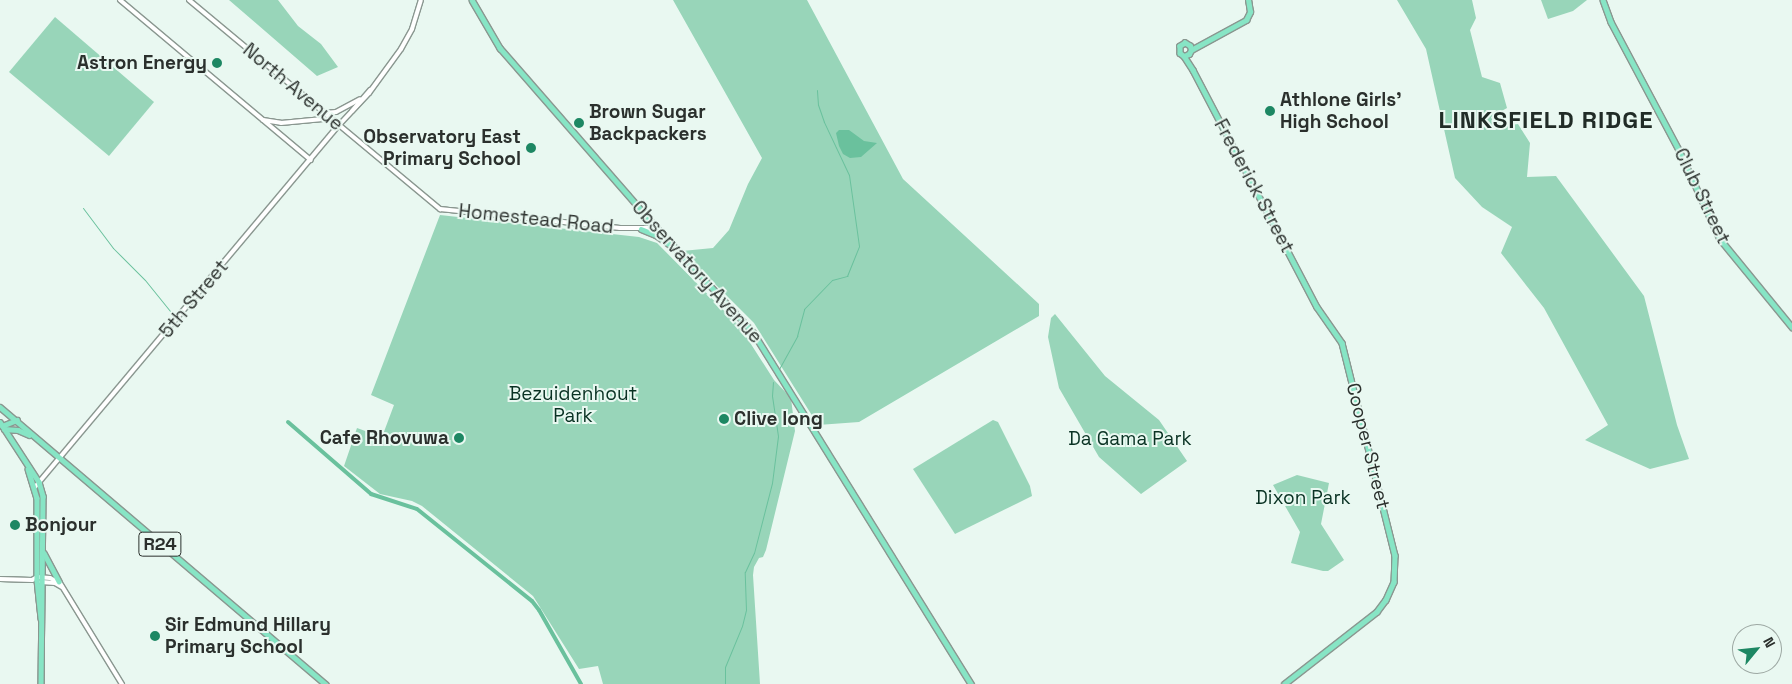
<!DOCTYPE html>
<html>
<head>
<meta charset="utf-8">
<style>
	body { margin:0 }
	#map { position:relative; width:1792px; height:684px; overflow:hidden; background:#e9f8f1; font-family:"Space Grotesk",sans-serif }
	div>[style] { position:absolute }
	.green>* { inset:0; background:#98d5b9 }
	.water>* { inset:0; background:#6ac19d }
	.stream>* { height:1px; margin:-0.5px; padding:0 0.5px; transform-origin:0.5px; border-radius:0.5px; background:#6ac19d }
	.canal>* { height:4px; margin:-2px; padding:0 2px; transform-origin:2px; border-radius:2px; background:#6ac19d }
	.roads { filter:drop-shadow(1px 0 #8a9790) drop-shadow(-1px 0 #8a9790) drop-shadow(0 1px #8a9790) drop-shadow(0 -1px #8a9790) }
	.minor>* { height:4px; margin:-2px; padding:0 2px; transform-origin:2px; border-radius:2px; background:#fff }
	.major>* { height:4.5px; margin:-2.25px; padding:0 2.25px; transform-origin:2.25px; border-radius:2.25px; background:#87e5c5 }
	.dots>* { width:14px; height:14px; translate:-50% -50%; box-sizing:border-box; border:2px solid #e9f8f1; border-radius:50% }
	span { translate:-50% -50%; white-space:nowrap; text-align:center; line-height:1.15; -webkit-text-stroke:4px #e9f8f1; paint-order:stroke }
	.shield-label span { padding:1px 4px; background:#e9f8f1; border:1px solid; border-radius:4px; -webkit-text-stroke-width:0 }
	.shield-label { font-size:18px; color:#2b302d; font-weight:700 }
	.poi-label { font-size:19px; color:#2b302d; font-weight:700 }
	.right { translate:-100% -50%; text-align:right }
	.left { translate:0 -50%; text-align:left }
	.street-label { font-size:19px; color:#2b302d }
	.park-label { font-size:19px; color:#093223 }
	.district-label { font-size:24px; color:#212c27; font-weight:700; letter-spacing:1px }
	.north { position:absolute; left:1732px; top:624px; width:50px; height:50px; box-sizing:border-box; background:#e9f8f1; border:1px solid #9da8a3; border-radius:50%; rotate:62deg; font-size:14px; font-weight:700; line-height:20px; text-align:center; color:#2b302d }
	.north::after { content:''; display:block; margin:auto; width:18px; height:22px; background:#1d8763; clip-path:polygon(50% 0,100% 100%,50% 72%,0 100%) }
</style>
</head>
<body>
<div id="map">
	<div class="green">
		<i style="clip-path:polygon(229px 0,278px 0,298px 26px,321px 44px,338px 67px,317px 76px)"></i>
		<i style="clip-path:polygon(673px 0,807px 0,903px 179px,1039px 304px,1039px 316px,859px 422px,818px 425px,754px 323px,682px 251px,713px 248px,729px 230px,748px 184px,762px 158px)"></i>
		<i style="clip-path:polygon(1397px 0,1472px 0,1476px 18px,1470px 30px,1482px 77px,1500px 83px,1507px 108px,1491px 117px,1495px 127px,1518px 124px,1530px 143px,1527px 177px,1556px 176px,1644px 296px,1677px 425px,1689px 459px,1650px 469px,1585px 440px,1608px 425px,1544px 308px,1501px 253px,1512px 227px,1482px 207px,1455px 178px,1426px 49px)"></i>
		<i style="clip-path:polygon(1541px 0,1587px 0,1573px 11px,1548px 19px)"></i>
		<i style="clip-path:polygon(55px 17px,154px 102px,109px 156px,9px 72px)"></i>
		<i style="clip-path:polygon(440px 215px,639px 237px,657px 243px,740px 327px,774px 380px,791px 398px,795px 431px,766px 550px,763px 557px,759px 558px,754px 567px,753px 575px,760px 684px,603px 684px,598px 666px,579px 669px,533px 596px,422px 506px,412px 501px,380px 494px,344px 466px,357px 428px,382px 437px,394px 405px,371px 395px)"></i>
		<i style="clip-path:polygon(1055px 314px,1105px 376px,1159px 420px,1187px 461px,1141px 494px,1099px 457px,1059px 388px,1048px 337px,1051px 318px)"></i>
		<i style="clip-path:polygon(993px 420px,998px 422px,1030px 486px,1032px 496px,955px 534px,913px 469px)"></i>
		<i style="clip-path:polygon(1297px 475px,1329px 483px,1321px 524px,1344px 560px,1328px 571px,1323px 571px,1291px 563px,1300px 532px,1273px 485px)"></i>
	</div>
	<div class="water">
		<i style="clip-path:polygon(839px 130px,849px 130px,864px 141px,877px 143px,861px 157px,850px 158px,843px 154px,839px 146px,836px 133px)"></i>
	</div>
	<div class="stream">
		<i style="left:83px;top:208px;width:50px;rotate:53.1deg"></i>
		<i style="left:113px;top:248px;width:45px;rotate:45deg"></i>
		<i style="left:145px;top:280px;width:46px;rotate:51.1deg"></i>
		<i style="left:779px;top:369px;width:38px;rotate:-61deg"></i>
		<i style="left:797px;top:336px;width:28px;rotate:-75deg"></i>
		<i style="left:804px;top:309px;width:40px;rotate:-46deg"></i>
		<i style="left:832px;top:280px;width:16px;rotate:-15deg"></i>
		<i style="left:847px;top:276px;width:32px;rotate:-68deg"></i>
		<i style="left:859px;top:246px;width:72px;rotate:-98deg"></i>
		<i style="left:849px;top:175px;width:59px;rotate:-115.3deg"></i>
		<i style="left:824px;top:122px;width:18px;rotate:-109deg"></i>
		<i style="left:818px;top:105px;width:15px;rotate:-94deg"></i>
		<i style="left:725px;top:684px;width:17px;rotate:-90deg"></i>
		<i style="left:725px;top:667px;width:44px;rotate:-67.5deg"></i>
		<i style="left:742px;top:626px;width:16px;rotate:-76deg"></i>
		<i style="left:746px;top:610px;width:38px;rotate:-92deg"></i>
		<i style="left:745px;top:572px;width:21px;rotate:-65deg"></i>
		<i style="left:754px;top:553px;width:72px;rotate:-75.6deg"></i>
		<i style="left:772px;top:483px;width:47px;rotate:-82.7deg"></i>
		<i style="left:778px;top:436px;width:40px;rotate:-98.5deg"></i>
		<i style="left:772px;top:396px;width:14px;rotate:-86deg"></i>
	</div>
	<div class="canal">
		<i style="left:288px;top:422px;width:110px;rotate:40.9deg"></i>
		<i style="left:371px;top:494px;width:48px;rotate:18.1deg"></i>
		<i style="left:417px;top:509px;width:147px;rotate:38.7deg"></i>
		<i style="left:532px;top:601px;width:11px;rotate:52deg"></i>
		<i style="left:539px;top:610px;width:85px;rotate:60.4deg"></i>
	</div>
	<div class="roads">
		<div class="minor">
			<i style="left:120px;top:0;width:249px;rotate:40deg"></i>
			<i style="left:189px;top:0;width:327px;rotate:39.8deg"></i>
			<i style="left:440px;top:209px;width:181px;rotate:6deg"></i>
			<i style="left:620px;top:228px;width:37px"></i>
			<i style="left:352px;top:111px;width:28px;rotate:-49deg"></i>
			<i style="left:325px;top:113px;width:11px;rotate:-5deg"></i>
			<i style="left:336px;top:112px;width:27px;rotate:-28deg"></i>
			<i style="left:263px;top:120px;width:18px;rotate:9deg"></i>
			<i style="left:281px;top:123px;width:42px;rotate:-5.4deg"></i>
			<i style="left:323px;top:119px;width:9px;rotate:6deg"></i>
			<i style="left:35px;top:487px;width:473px;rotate:-50deg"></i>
			<i style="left:339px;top:125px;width:44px;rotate:-46.8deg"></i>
			<i style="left:369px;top:93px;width:54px;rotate:-54deg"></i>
			<i style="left:401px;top:49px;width:23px;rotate:-61deg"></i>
			<i style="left:412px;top:29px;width:30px;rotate:-73deg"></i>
			<i style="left:0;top:579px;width:32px;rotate:2deg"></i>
			<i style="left:32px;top:580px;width:6px;rotate:-31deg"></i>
			<i style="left:37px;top:577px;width:13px;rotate:4deg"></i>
			<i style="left:50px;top:578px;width:11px;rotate:27deg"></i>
			<i style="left:60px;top:583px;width:119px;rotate:58.5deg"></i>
			<i style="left:41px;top:582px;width:14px;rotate:4deg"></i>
			<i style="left:55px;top:583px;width:8px;rotate:30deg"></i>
		</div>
		<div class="major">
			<i style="left:472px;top:0;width:56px;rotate:59.7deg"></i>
			<i style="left:500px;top:48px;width:239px;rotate:48.9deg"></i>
			<i style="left:657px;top:228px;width:142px;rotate:47.3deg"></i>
			<i style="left:753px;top:332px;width:414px;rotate:58.2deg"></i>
			<i style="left:1603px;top:0;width:23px;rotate:70deg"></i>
			<i style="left:1611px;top:22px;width:145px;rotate:62deg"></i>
			<i style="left:1679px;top:150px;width:98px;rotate:65.3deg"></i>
			<i style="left:1720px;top:239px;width:114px;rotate:50.7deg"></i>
			<i style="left:1191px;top:50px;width:63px;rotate:-28.6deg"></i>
			<i style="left:1246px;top:20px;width:9px;rotate:-63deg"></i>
			<i style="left:1250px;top:12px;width:12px;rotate:-99deg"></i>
			<i style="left:1184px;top:56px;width:5px;rotate:-22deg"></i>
			<i style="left:1189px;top:54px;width:4px;rotate:-63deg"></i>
			<i style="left:1191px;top:50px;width:4px;rotate:-104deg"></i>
			<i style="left:1190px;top:46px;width:6px;rotate:-149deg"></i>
			<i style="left:1185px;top:43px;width:6px;rotate:149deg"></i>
			<i style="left:1180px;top:46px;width:7px;rotate:90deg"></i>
			<i style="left:1180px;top:53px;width:5px;rotate:37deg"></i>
			<i style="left:1184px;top:56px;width:17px;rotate:57deg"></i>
			<i style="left:1193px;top:70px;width:267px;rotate:62.4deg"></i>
			<i style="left:1317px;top:307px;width:44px;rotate:55.2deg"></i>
			<i style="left:1342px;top:343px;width:219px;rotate:76deg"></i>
			<i style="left:1395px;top:555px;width:27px;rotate:92deg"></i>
			<i style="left:1394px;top:582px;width:20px;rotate:114deg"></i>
			<i style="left:1386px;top:600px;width:15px;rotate:127deg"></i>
			<i style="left:1377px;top:612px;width:117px;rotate:142deg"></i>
			<i style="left:641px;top:229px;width:16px;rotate:22deg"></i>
			<i style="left:656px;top:235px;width:16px;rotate:35deg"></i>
			<i style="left:0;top:407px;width:428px;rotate:40.4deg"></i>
			<i style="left:0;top:422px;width:72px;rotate:57deg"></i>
			<i style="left:39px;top:482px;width:15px;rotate:74deg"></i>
			<i style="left:43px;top:496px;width:188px;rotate:90.6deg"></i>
			<i style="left:2px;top:426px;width:16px;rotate:-22deg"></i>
			<i style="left:4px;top:429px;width:14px;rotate:4deg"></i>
			<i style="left:18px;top:430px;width:12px;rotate:24deg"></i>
			<i style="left:28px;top:469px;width:30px;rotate:73deg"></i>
			<i style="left:37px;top:498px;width:82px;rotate:90deg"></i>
			<i style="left:37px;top:580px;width:39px;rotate:84deg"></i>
			<i style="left:44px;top:553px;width:32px;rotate:62deg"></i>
		</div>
	</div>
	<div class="dots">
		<i style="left:217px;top:63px;background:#1d8763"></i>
		<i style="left:1270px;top:111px;background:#1d8763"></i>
		<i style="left:579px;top:123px;background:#1d8763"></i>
		<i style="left:531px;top:148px;background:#1d8763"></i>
		<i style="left:724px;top:419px;background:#1d8763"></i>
		<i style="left:459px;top:438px;background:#1d8763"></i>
		<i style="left:15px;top:525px;background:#1d8763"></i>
		<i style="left:155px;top:636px;background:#1d8763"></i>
	</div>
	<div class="shield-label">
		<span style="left:160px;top:544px">R24</span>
	</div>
	<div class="poi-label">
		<span class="right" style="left:207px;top:63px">Astron Energy</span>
		<span class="left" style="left:1280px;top:111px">Athlone Girls'<br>High School</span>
		<span class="left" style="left:589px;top:123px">Brown Sugar<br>Backpackers</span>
		<span class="right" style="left:521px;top:148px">Observatory East<br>Primary School</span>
		<span class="left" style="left:734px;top:419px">Clive long</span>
		<span class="right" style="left:449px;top:438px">Cafe Rhovuwa</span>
		<span class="left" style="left:25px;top:525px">Bonjour</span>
		<span class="left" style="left:165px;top:636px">Sir Edmund Hillary<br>Primary School</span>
	</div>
	<div class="street-label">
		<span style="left:293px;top:87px;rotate:40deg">North Avenue</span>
		<span style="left:1254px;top:186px;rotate:62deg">Frederick Street</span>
		<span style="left:1702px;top:196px;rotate:64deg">Club Street</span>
		<span style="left:536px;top:219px;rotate:6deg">Homestead Road</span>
		<span style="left:697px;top:272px;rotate:48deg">Observatory Avenue</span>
		<span style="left:194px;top:299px;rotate:-50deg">5th Street</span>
		<span style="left:1368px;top:446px;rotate:76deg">Cooper Street</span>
	</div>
	<div class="park-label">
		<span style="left:573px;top:405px">Bezuidenhout<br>Park</span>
		<span style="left:1130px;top:439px">Da Gama Park</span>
		<span style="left:1303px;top:498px">Dixon Park</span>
	</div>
	<div class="district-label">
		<span style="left:1546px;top:120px">LINKSFIELD RIDGE</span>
	</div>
	<div class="north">N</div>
</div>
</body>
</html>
